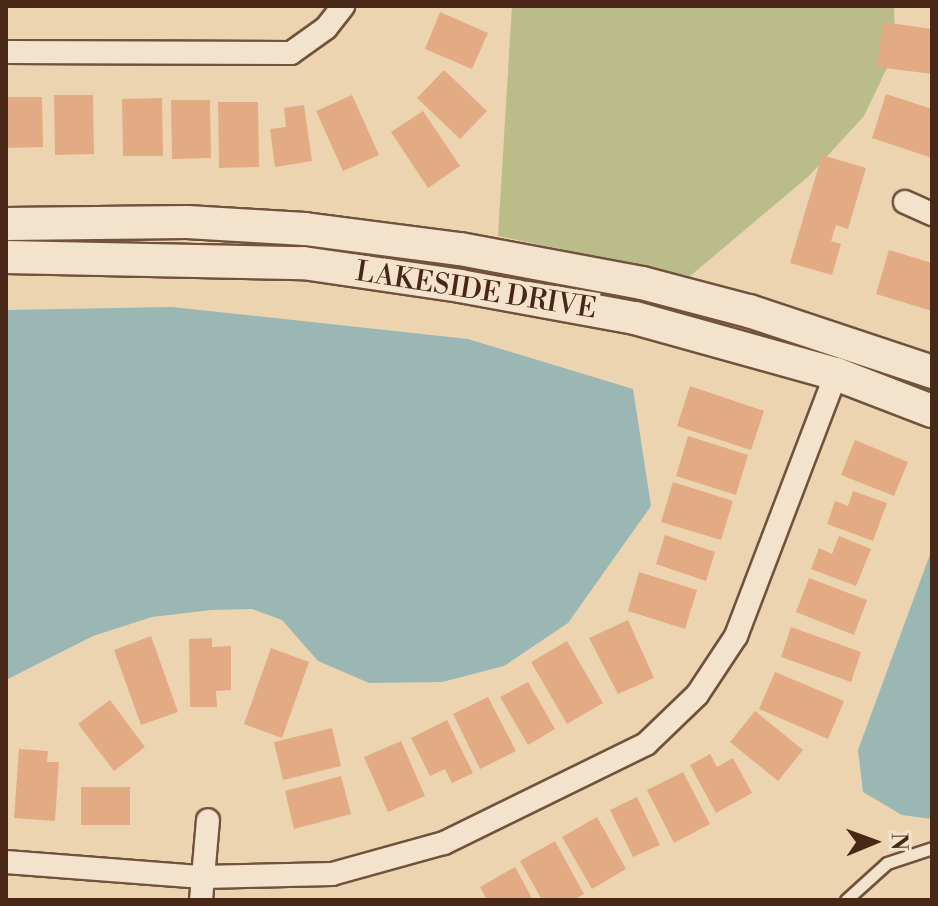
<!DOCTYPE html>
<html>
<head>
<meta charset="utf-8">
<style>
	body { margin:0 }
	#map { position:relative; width:938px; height:906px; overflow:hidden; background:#ecd4b0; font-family:"Libre Bodoni",serif }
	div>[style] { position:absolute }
	.green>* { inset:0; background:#babc8a }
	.water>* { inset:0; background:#9ab7b3 }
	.building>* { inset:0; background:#e3ab84 }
	.roads { filter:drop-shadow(2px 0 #71523d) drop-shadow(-2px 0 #71523d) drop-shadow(0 2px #71523d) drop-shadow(0 -2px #71523d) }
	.lane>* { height:11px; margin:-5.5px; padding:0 5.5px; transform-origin:5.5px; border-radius:5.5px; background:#f3e3cc }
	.street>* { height:22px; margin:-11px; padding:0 11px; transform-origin:11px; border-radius:11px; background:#f3e3cc }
	.secondary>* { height:32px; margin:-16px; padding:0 16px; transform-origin:16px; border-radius:16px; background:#f3e3cc }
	span { translate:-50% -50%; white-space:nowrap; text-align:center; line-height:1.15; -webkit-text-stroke:8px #f3e3cc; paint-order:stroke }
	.street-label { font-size:28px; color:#482717 }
	.frame { position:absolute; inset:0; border:8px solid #482717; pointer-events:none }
	.north { position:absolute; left:834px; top:802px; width:80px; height:80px; -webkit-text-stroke:6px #f3e3cc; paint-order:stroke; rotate:89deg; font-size:22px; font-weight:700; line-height:32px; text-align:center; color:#482717 }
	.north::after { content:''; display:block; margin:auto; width:28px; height:36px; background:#482717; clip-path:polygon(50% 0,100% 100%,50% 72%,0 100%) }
</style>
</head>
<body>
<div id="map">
	<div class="green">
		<i style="clip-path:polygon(512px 6px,894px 6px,895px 51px,864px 116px,809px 176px,690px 276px,498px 236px)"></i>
	</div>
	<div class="water">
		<i style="clip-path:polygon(172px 307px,468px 339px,633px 389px,651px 506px,568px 623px,504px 666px,442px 682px,369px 683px,318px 661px,282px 620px,252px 609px,211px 610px,152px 617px,93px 636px,6px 680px,6px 310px)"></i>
		<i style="clip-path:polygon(932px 549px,932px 819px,902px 815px,863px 792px,858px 750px)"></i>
	</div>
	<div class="building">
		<i style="clip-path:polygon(440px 12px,488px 33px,472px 69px,425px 49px)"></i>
		<i style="clip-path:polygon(883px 22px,932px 29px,932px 74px,877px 67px)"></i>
		<i style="clip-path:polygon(444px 70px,487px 111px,460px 139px,417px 98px)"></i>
		<i style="clip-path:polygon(886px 94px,932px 109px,932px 158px,872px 138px)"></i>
		<i style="clip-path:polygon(54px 95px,93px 95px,94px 154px,55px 155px)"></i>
		<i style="clip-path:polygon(352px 95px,379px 155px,343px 171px,316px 111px)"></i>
		<i style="clip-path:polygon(6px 97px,42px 97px,43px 147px,6px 148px)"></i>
		<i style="clip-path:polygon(162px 98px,163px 156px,123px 156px,122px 99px)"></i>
		<i style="clip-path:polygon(171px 100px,210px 100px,211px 158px,172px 159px)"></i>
		<i style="clip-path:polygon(218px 102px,258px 102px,259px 167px,219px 168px)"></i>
		<i style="clip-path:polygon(304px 105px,312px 161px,275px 167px,270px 129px,286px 127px,284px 108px)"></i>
		<i style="clip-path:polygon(423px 111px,460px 166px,428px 188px,391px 132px)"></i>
		<i style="clip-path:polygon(822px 155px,866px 168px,848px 229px,836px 225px,831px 241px,841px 244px,832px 275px,790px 263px)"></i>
		<i style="clip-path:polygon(889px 250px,932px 263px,932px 311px,876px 294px)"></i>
		<i style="clip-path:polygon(690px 386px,764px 411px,751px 450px,677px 426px)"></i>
		<i style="clip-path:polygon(688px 436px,748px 455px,736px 495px,676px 476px)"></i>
		<i style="clip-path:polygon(855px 440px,908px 462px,894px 496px,841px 475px)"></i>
		<i style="clip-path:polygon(673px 482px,733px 501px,721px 540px,661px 522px)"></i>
		<i style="clip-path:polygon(853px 491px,887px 503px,873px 541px,827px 524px,835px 501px,848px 506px)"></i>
		<i style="clip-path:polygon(665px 535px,715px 552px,706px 581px,656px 564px)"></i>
		<i style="clip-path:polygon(839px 536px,871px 549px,856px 586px,811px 569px,819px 548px,832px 554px)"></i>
		<i style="clip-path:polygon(639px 572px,697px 590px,685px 629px,628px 611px)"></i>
		<i style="clip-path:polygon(809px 578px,867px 600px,854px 635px,796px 612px)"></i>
		<i style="clip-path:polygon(628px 620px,654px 678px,618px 694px,589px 638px)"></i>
		<i style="clip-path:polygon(791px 627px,861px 652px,851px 682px,781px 657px)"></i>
		<i style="clip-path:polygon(151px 636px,178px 712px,141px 725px,114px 650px)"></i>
		<i style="clip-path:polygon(212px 638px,212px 647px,231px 646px,231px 690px,216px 691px,217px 707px,190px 707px,189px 639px)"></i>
		<i style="clip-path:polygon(567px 641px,603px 703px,567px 724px,531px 662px)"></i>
		<i style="clip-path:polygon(271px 648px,309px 662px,282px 738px,244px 724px)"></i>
		<i style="clip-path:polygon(775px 672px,844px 701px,828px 739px,759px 709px)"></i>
		<i style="clip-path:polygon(528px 682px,555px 729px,528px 745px,500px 697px)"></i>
		<i style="clip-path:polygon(488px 697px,516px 751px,480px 769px,453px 714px)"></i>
		<i style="clip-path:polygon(110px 700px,145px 747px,114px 771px,78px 724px)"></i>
		<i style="clip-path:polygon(755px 711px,803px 750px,778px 781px,730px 742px)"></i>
		<i style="clip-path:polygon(447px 720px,473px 773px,452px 783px,445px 769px,430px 776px,411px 738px)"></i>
		<i style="clip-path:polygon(332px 728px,341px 766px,283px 780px,274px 742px)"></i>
		<i style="clip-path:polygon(401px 741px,425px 796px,388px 812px,364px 757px)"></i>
		<i style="clip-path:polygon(19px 749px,48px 751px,47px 762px,59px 762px,55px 821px,14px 818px)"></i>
		<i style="clip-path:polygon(710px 754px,717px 767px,733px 758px,752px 793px,716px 813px,690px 765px)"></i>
		<i style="clip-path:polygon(683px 772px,710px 824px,674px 843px,647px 790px)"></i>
		<i style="clip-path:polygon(341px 776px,351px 814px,294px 829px,285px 791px)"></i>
		<i style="clip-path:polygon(81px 787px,130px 787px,130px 825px,81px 825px)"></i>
		<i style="clip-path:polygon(637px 797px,660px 845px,633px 857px,610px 810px)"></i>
		<i style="clip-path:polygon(597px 817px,626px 869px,592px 889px,562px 837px)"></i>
		<i style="clip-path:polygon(555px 841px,584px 894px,574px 900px,542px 900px,520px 861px)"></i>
		<i style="clip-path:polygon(515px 867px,533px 900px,487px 900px,480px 887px)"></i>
	</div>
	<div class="roads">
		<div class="lane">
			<i style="left:846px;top:900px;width:55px;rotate:-42.1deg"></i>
			<i style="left:887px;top:863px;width:47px;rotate:-18.4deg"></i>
		</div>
		<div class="street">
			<i style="left:6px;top:52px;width:285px;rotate:0.2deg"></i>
			<i style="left:291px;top:53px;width:43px;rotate:-35.5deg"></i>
			<i style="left:326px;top:28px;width:28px;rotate:-52deg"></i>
			<i style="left:905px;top:202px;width:30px;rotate:24deg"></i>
			<i style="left:6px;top:862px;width:197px;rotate:4.4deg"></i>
			<i style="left:202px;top:877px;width:130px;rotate:-1.3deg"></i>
			<i style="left:332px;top:874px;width:116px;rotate:-15.5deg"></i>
			<i style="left:444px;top:843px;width:225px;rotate:-26.1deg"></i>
			<i style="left:646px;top:744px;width:71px;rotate:-43.9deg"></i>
			<i style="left:697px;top:695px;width:71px;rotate:-56.5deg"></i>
			<i style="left:736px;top:636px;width:280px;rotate:-69.1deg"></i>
			<i style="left:201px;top:900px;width:80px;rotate:-85deg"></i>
		</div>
		<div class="secondary">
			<i style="left:6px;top:224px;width:181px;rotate:-0.6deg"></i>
			<i style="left:187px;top:222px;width:118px;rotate:3.4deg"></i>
			<i style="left:305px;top:229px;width:156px;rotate:7.4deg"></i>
			<i style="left:460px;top:249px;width:185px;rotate:10.6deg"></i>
			<i style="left:642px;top:283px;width:111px;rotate:14.7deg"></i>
			<i style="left:749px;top:311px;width:193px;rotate:18.4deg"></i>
			<i style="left:6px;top:257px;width:297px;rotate:1.2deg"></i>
			<i style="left:303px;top:263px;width:159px;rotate:8.3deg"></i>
			<i style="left:460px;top:286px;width:178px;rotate:10.4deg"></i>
			<i style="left:635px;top:318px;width:209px;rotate:15.6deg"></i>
			<i style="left:836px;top:374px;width:103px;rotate:21.1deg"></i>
		</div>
	</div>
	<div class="street-label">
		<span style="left:476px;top:291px;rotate:9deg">LAKESIDE DRIVE</span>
	</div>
	<div class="frame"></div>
	<div class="north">N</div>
</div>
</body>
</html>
